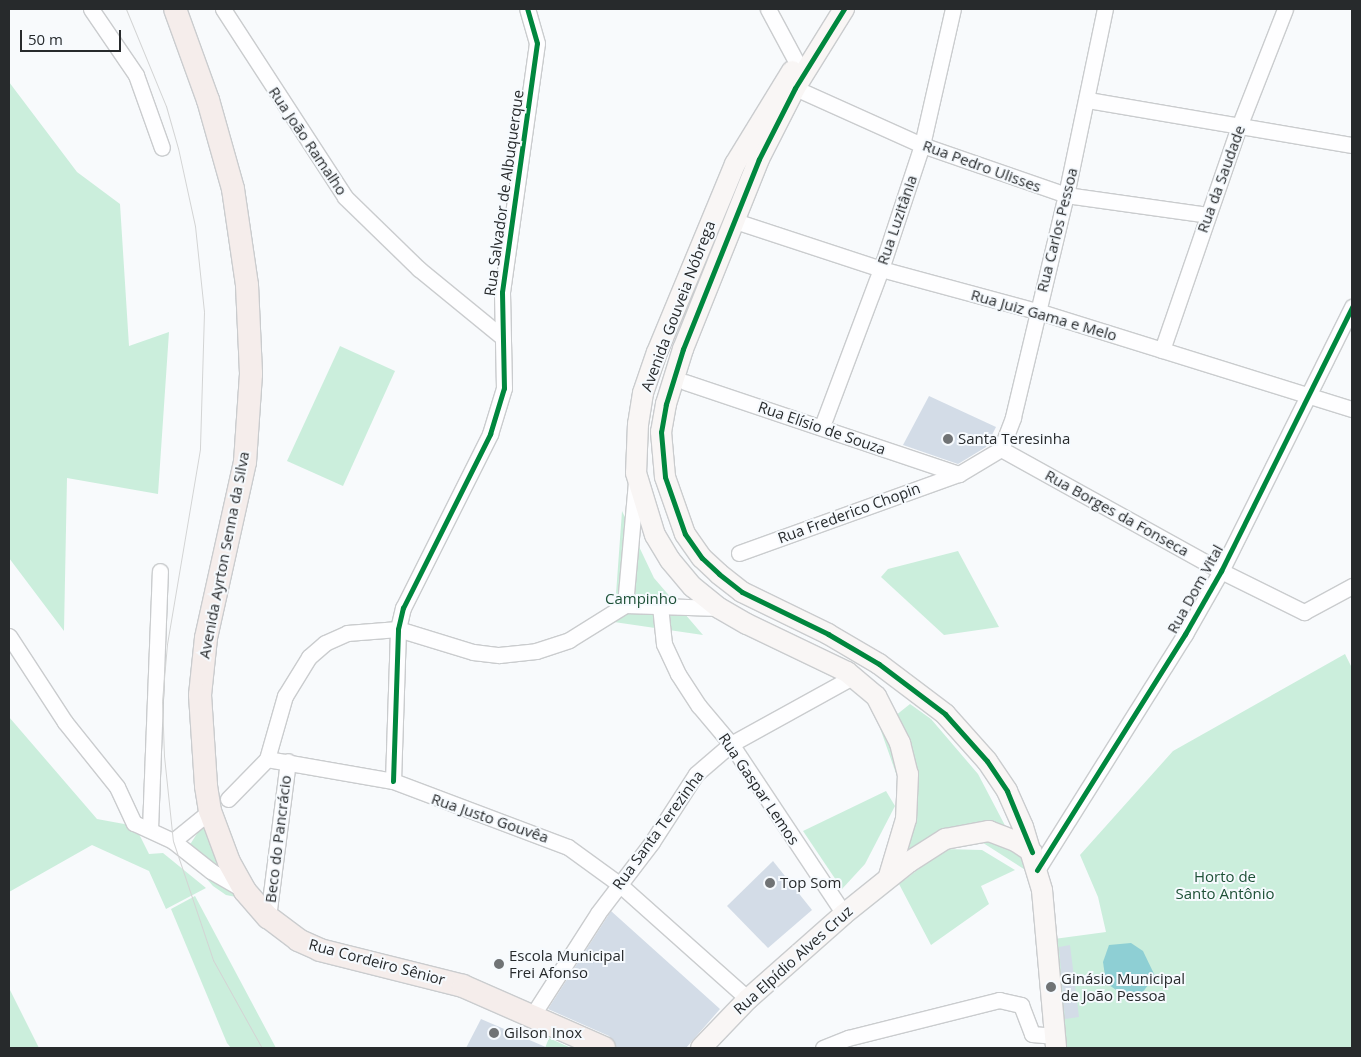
<!DOCTYPE html>
<html>
<head>
<meta charset="utf-8">
<style>
	body { margin:0 }
	#map { position:relative; width:1361px; height:1057px; overflow:hidden; background:#f8fafc; font-family:"Open Sans",sans-serif }
	div>[style] { position:absolute }
	.green>* { inset:0; background:#cbeedc }
	.water>* { inset:0; background:#8ecfd4 }
	.building>* { inset:0; background:#d3dce7 }
	.roads { filter:drop-shadow(1px 0 #caccce) drop-shadow(-1px 0 #caccce) drop-shadow(0 1px #caccce) drop-shadow(0 -1px #caccce) }
	.street>* { height:15px; margin:-7.5px; padding:0 7.5px; transform-origin:7.5px; border-radius:7.5px; background:#fefeff }
	.secondary>* { height:20px; margin:-10px; padding:0 10px; transform-origin:10px; border-radius:10px; background:#f9f6f5 }
	.primary>* { height:22px; margin:-11px; padding:0 11px; transform-origin:11px; border-radius:11px; background:#f5edeb }
	.tram>* { height:1px; margin:-0.5px; padding:0 0.5px; transform-origin:0.5px; border-radius:0.5px; background:#d3d4d4 }
	.cycleway>* { height:5px; margin:-2.5px; padding:0 2.5px; transform-origin:2.5px; border-radius:2.5px; background:#00873e }
	.dots>* { width:14px; height:14px; translate:-50% -50%; box-sizing:border-box; border:2px solid #f6fafe; border-radius:50% }
	span { translate:-50% -50%; white-space:nowrap; text-align:center; line-height:1.15; -webkit-text-stroke:4px #f6fafe; paint-order:stroke }
	.street-label { font-size:15px; color:#272a2c }
	.poi-label { font-size:15px; color:#272a2c }
	.left { translate:0 -50%; text-align:left }
	.park-label { font-size:15px; color:#1e5137 }
	.frame { position:absolute; inset:0; border:10px solid #272a2c; pointer-events:none }
	.scale { position:absolute; left:20px; top:30px; width:101px; height:22px; box-sizing:border-box; border:2px solid #272a2c; border-top:0; padding-left:6px; font-size:15px; line-height:18px; white-space:nowrap; color:#272a2c; -webkit-text-stroke:4px #f6fafe; paint-order:stroke }
</style>
</head>
<body>
<div id="map">
	<div class="green">
		<i style="clip-path:polygon(9px 82px,77px 172px,120px 204px,129px 346px,169px 332px,158px 494px,67px 478px,64px 631px,9px 558px)"></i>
		<i style="clip-path:polygon(340px 346px,395px 371px,343px 486px,287px 461px)"></i>
		<i style="clip-path:polygon(622px 511px,654px 578px,703px 635px,614px 622px)"></i>
		<i style="clip-path:polygon(958px 551px,999px 627px,944px 635px,881px 577px,888px 569px)"></i>
		<i style="clip-path:polygon(1345px 654px,1352px 668px,1352px 1048px,1066px 1048px,1054px 939px,1106px 932px,1098px 897px,1080px 855px,1173px 751px)"></i>
		<i style="clip-path:polygon(910px 704px,931px 719px,978px 774px,1030px 873px,977px 839px,949px 844px,886px 879px,899px 819px,899px 782px,880px 728px)"></i>
		<i style="clip-path:polygon(9px 717px,97px 819px,135px 826px,149px 854px,163px 853px,206px 888px,166px 909px,149px 871px,92px 845px,9px 892px)"></i>
		<i style="clip-path:polygon(886px 791px,895px 806px,865px 864px,842px 889px,803px 831px)"></i>
		<i style="clip-path:polygon(205px 821px,220px 872px,236px 897px,226px 895px,213px 886px,179px 848px,191px 843px)"></i>
		<i style="clip-path:polygon(945px 849px,982px 850px,1015px 870px,981px 886px,989px 904px,931px 945px,899px 884px)"></i>
		<i style="clip-path:polygon(195px 896px,276px 1048px,231px 1048px,227px 1043px,171px 909px)"></i>
		<i style="clip-path:polygon(9px 988px,39px 1048px,9px 1048px)"></i>
		<i style="clip-path:polygon(549px 1038px,571px 1048px,545px 1048px)"></i>
	</div>
	<div class="water">
		<i style="clip-path:polygon(1131px 943px,1143px 951px,1155px 976px,1142px 993px,1125px 996px,1106px 983px,1103px 962px,1109px 945px)"></i>
	</div>
	<div class="building">
		<i style="clip-path:polygon(929px 396px,996px 427px,986px 447px,958px 464px,903px 445px)"></i>
		<i style="clip-path:polygon(773px 861px,812px 910px,768px 948px,727px 906px)"></i>
		<i style="clip-path:polygon(611px 911px,720px 1009px,686px 1048px,617px 1048px,609px 1036px,548px 1009px)"></i>
		<i style="clip-path:polygon(1070px 945px,1079px 1017px,1065px 1019px,1059px 947px)"></i>
		<i style="clip-path:polygon(481px 1019px,548px 1048px,466px 1048px)"></i>
	</div>
	<div class="roads">
		<div class="street">
			<i style="left:91px;top:9px;width:80px;rotate:55.7deg"></i>
			<i style="left:136px;top:75px;width:77px;rotate:70.4deg"></i>
			<i style="left:223px;top:9px;width:224px;rotate:57deg"></i>
			<i style="left:345px;top:197px;width:103px;rotate:44.2deg"></i>
			<i style="left:419px;top:269px;width:107px;rotate:39.3deg"></i>
			<i style="left:768px;top:9px;width:61px;rotate:61.8deg"></i>
			<i style="left:795px;top:88px;width:139px;rotate:24.2deg"></i>
			<i style="left:922px;top:145px;width:152px;rotate:19.1deg"></i>
			<i style="left:1066px;top:195px;width:143px;rotate:8deg"></i>
			<i style="left:1088px;top:100px;width:268px;rotate:9.7deg"></i>
			<i style="left:735px;top:221px;width:154px;rotate:18.2deg"></i>
			<i style="left:881px;top:269px;width:162px;rotate:15.1deg"></i>
			<i style="left:1037px;top:311px;width:330px;rotate:17.3deg"></i>
			<i style="left:1162px;top:350px;width:239px;rotate:-71deg"></i>
			<i style="left:1240px;top:124px;width:123px;rotate:-68.6deg"></i>
			<i style="left:685px;top:382px;width:289px;rotate:18.6deg"></i>
			<i style="left:822px;top:426px;width:168px;rotate:-69.4deg"></i>
			<i style="left:881px;top:269px;width:131px;rotate:-71.7deg"></i>
			<i style="left:922px;top:145px;width:139px;rotate:-77.2deg"></i>
			<i style="left:1001px;top:449px;width:34px;rotate:-69deg"></i>
			<i style="left:1013px;top:417px;width:228px;rotate:-76.6deg"></i>
			<i style="left:1066px;top:195px;width:190px;rotate:-78.2deg"></i>
			<i style="left:1001px;top:449px;width:252px;rotate:29deg"></i>
			<i style="left:1221px;top:571px;width:93px;rotate:26.3deg"></i>
			<i style="left:1304px;top:612px;width:55px;rotate:-28.4deg"></i>
			<i style="left:739px;top:553px;width:234px;rotate:-19.8deg"></i>
			<i style="left:959px;top:474px;width:49px;rotate:-30.8deg"></i>
			<i style="left:625px;top:605px;width:123px;rotate:-84.9deg"></i>
			<i style="left:660px;top:606px;width:38px;rotate:84deg"></i>
			<i style="left:664px;top:644px;width:33px;rotate:65deg"></i>
			<i style="left:678px;top:674px;width:38px;rotate:57deg"></i>
			<i style="left:699px;top:706px;width:50px;rotate:49.9deg"></i>
			<i style="left:731px;top:744px;width:204px;rotate:56.4deg"></i>
			<i style="left:9px;top:636px;width:103px;rotate:56.9deg"></i>
			<i style="left:65px;top:722px;width:83px;rotate:51.3deg"></i>
			<i style="left:117px;top:787px;width:40px;rotate:65deg"></i>
			<i style="left:134px;top:823px;width:43px;rotate:24.8deg"></i>
			<i style="left:173px;top:841px;width:48px;rotate:38.3deg"></i>
			<i style="left:211px;top:871px;width:38px;rotate:30deg"></i>
			<i style="left:267px;top:759px;width:128px;rotate:9.9deg"></i>
			<i style="left:393px;top:781px;width:187px;rotate:20.7deg"></i>
			<i style="left:568px;top:847px;width:63px;rotate:36deg"></i>
			<i style="left:619px;top:884px;width:173px;rotate:41.7deg"></i>
			<i style="left:393px;top:781px;width:152px;rotate:-88.1deg"></i>
			<i style="left:398px;top:629px;width:22px;rotate:-77deg"></i>
			<i style="left:403px;top:608px;width:195px;rotate:-63.4deg"></i>
			<i style="left:490px;top:434px;width:48px;rotate:-73.1deg"></i>
			<i style="left:504px;top:388px;width:96px;rotate:-91.2deg"></i>
			<i style="left:502px;top:292px;width:251px;rotate:-82deg"></i>
			<i style="left:537px;top:43px;width:35px;rotate:-106deg"></i>
			<i style="left:228px;top:799px;width:56px;rotate:-45.7deg"></i>
			<i style="left:267px;top:759px;width:66px;rotate:-74.1deg"></i>
			<i style="left:285px;top:696px;width:46px;rotate:-58.4deg"></i>
			<i style="left:309px;top:657px;width:21px;rotate:-41deg"></i>
			<i style="left:325px;top:643px;width:24px;rotate:-24deg"></i>
			<i style="left:347px;top:633px;width:51px;rotate:-4.5deg"></i>
			<i style="left:398px;top:629px;width:78px;rotate:17deg"></i>
			<i style="left:473px;top:652px;width:26px;rotate:7deg"></i>
			<i style="left:499px;top:655px;width:37px;rotate:-6deg"></i>
			<i style="left:536px;top:651px;width:35px;rotate:-18deg"></i>
			<i style="left:569px;top:640px;width:66px;rotate:-32deg"></i>
			<i style="left:625px;top:605px;width:94px;rotate:1.8deg"></i>
			<i style="left:150px;top:829px;width:258px;rotate:-87.8deg"></i>
			<i style="left:173px;top:841px;width:48px;rotate:-39deg"></i>
			<i style="left:1037px;top:870px;width:279px;rotate:-57.9deg"></i>
			<i style="left:1185px;top:634px;width:73px;rotate:-60.3deg"></i>
			<i style="left:1221px;top:571px;width:295px;rotate:-63.6deg"></i>
			<i style="left:268px;top:917px;width:157px;rotate:-82.7deg"></i>
			<i style="left:532px;top:1016px;width:122px;rotate:-57.3deg"></i>
			<i style="left:598px;top:913px;width:89px;rotate:-52.7deg"></i>
			<i style="left:652px;top:842px;width:81px;rotate:-57.1deg"></i>
			<i style="left:696px;top:774px;width:46px;rotate:-40.6deg"></i>
			<i style="left:731px;top:744px;width:141px;rotate:-28.9deg"></i>
			<i style="left:823px;top:1048px;width:27px;rotate:-22deg"></i>
			<i style="left:848px;top:1038px;width:156px;rotate:-14.1deg"></i>
			<i style="left:999px;top:1000px;width:23px;rotate:13deg"></i>
			<i style="left:1021px;top:1005px;width:31px;rotate:69deg"></i>
			<i style="left:1032px;top:1034px;width:23px;rotate:5deg"></i>
		</div>
		<div class="secondary">
			<i style="left:844px;top:9px;width:93px;rotate:121.8deg"></i>
			<i style="left:795px;top:88px;width:80px;rotate:116.9deg"></i>
			<i style="left:759px;top:159px;width:205px;rotate:111.8deg"></i>
			<i style="left:683px;top:349px;width:58px;rotate:107.2deg"></i>
			<i style="left:666px;top:404px;width:28px;rotate:100deg"></i>
			<i style="left:661px;top:432px;width:45px;rotate:84.9deg"></i>
			<i style="left:665px;top:477px;width:60px;rotate:70.7deg"></i>
			<i style="left:685px;top:534px;width:29px;rotate:55deg"></i>
			<i style="left:702px;top:558px;width:23px;rotate:43deg"></i>
			<i style="left:719px;top:574px;width:29px;rotate:38deg"></i>
			<i style="left:742px;top:592px;width:96px;rotate:26deg"></i>
			<i style="left:828px;top:634px;width:59px;rotate:30.5deg"></i>
			<i style="left:879px;top:664px;width:83px;rotate:37.1deg"></i>
			<i style="left:945px;top:714px;width:63px;rotate:48.2deg"></i>
			<i style="left:987px;top:761px;width:36px;rotate:56deg"></i>
			<i style="left:1007px;top:791px;width:39px;rotate:66deg"></i>
			<i style="left:1023px;top:827px;width:66px;rotate:73.2deg"></i>
			<i style="left:1042px;top:890px;width:159px;rotate:84.9deg"></i>
			<i style="left:792px;top:71px;width:109px;rotate:121.5deg"></i>
			<i style="left:735px;top:164px;width:204px;rotate:112.5deg"></i>
			<i style="left:657px;top:352px;width:43px;rotate:108.9deg"></i>
			<i style="left:643px;top:393px;width:31px;rotate:99deg"></i>
			<i style="left:638px;top:424px;width:49px;rotate:92.3deg"></i>
			<i style="left:636px;top:473px;width:65px;rotate:73deg"></i>
			<i style="left:655px;top:535px;width:29px;rotate:59deg"></i>
			<i style="left:670px;top:560px;width:35px;rotate:50deg"></i>
			<i style="left:693px;top:587px;width:33px;rotate:39deg"></i>
			<i style="left:719px;top:608px;width:32px;rotate:30deg"></i>
			<i style="left:747px;top:624px;width:111px;rotate:25.6deg"></i>
			<i style="left:847px;top:672px;width:38px;rotate:40deg"></i>
			<i style="left:876px;top:696px;width:53px;rotate:62.9deg"></i>
			<i style="left:900px;top:743px;width:32px;rotate:76deg"></i>
			<i style="left:908px;top:774px;width:45px;rotate:92.5deg"></i>
			<i style="left:906px;top:819px;width:59px;rotate:106.6deg"></i>
			<i style="left:701px;top:1048px;width:68px;rotate:-46.2deg"></i>
			<i style="left:748px;top:999px;width:128px;rotate:-41.5deg"></i>
			<i style="left:844px;top:914px;width:83px;rotate:-38.7deg"></i>
			<i style="left:909px;top:862px;width:43px;rotate:-32.6deg"></i>
			<i style="left:945px;top:839px;width:45px;rotate:-10.3deg"></i>
			<i style="left:989px;top:831px;width:30px;rotate:21deg"></i>
			<i style="left:1017px;top:842px;width:18px;rotate:34deg"></i>
		</div>
		<div class="primary">
			<i style="left:175px;top:9px;width:97px;rotate:70.1deg"></i>
			<i style="left:208px;top:100px;width:92px;rotate:74.3deg"></i>
			<i style="left:233px;top:189px;width:97px;rotate:81.7deg"></i>
			<i style="left:247px;top:285px;width:89px;rotate:87.4deg"></i>
			<i style="left:251px;top:374px;width:88px;rotate:93.9deg"></i>
			<i style="left:245px;top:462px;width:180px;rotate:102.5deg"></i>
			<i style="left:206px;top:638px;width:57px;rotate:96deg"></i>
			<i style="left:200px;top:695px;width:91px;rotate:86.2deg"></i>
			<i style="left:206px;top:786px;width:25px;rotate:81deg"></i>
			<i style="left:210px;top:811px;width:54px;rotate:69.6deg"></i>
			<i style="left:229px;top:862px;width:33px;rotate:61deg"></i>
			<i style="left:245px;top:891px;width:35px;rotate:49deg"></i>
			<i style="left:268px;top:917px;width:38px;rotate:37deg"></i>
			<i style="left:298px;top:940px;width:24px;rotate:24deg"></i>
			<i style="left:320px;top:950px;width:147px;rotate:14.1deg"></i>
			<i style="left:463px;top:986px;width:154px;rotate:23.7deg"></i>
		</div>
	</div>
	<div class="tram">
		<i style="left:126px;top:9px;width:105px;rotate:67.6deg"></i>
		<i style="left:166px;top:106px;width:44px;rotate:74.1deg"></i>
		<i style="left:178px;top:148px;width:80px;rotate:77.7deg"></i>
		<i style="left:195px;top:226px;width:86px;rotate:84deg"></i>
		<i style="left:204px;top:312px;width:137px;rotate:91.7deg"></i>
		<i style="left:200px;top:449px;width:198px;rotate:99.6deg"></i>
		<i style="left:167px;top:644px;width:57px;rotate:95deg"></i>
		<i style="left:162px;top:701px;width:55px;rotate:87.9deg"></i>
		<i style="left:164px;top:756px;width:85px;rotate:84deg"></i>
		<i style="left:173px;top:841px;width:126px;rotate:71.4deg"></i>
		<i style="left:213px;top:960px;width:101px;rotate:60.9deg"></i>
	</div>
	<div class="cycleway">
		<i style="left:844px;top:9px;width:93px;rotate:121.8deg"></i>
		<i style="left:795px;top:88px;width:80px;rotate:116.9deg"></i>
		<i style="left:759px;top:159px;width:205px;rotate:111.8deg"></i>
		<i style="left:683px;top:349px;width:58px;rotate:107.2deg"></i>
		<i style="left:666px;top:404px;width:28px;rotate:100deg"></i>
		<i style="left:661px;top:432px;width:45px;rotate:84.9deg"></i>
		<i style="left:665px;top:477px;width:60px;rotate:70.7deg"></i>
		<i style="left:685px;top:534px;width:29px;rotate:55deg"></i>
		<i style="left:702px;top:558px;width:23px;rotate:43deg"></i>
		<i style="left:719px;top:574px;width:29px;rotate:38deg"></i>
		<i style="left:742px;top:592px;width:96px;rotate:26deg"></i>
		<i style="left:828px;top:634px;width:59px;rotate:30.5deg"></i>
		<i style="left:879px;top:664px;width:83px;rotate:37.1deg"></i>
		<i style="left:945px;top:714px;width:63px;rotate:48.2deg"></i>
		<i style="left:987px;top:761px;width:36px;rotate:56deg"></i>
		<i style="left:1007px;top:791px;width:66px;rotate:67.7deg"></i>
		<i style="left:393px;top:781px;width:152px;rotate:-88.1deg"></i>
		<i style="left:398px;top:629px;width:22px;rotate:-77deg"></i>
		<i style="left:403px;top:608px;width:195px;rotate:-63.4deg"></i>
		<i style="left:490px;top:434px;width:48px;rotate:-73.1deg"></i>
		<i style="left:504px;top:388px;width:96px;rotate:-91.2deg"></i>
		<i style="left:502px;top:292px;width:251px;rotate:-82deg"></i>
		<i style="left:537px;top:43px;width:35px;rotate:-106deg"></i>
		<i style="left:1037px;top:870px;width:279px;rotate:-57.9deg"></i>
		<i style="left:1185px;top:634px;width:73px;rotate:-60.3deg"></i>
		<i style="left:1221px;top:571px;width:295px;rotate:-63.6deg"></i>
	</div>
	<div class="dots">
		<i style="left:948px;top:439px;background:#707375"></i>
		<i style="left:770px;top:883px;background:#707375"></i>
		<i style="left:499px;top:964px;background:#707375"></i>
		<i style="left:1051px;top:987px;background:#707375"></i>
		<i style="left:494px;top:1033px;background:#707375"></i>
	</div>
	<div class="street-label">
		<span style="left:308px;top:141px;rotate:56deg">Rua João Ramalho</span>
		<span style="left:982px;top:166px;rotate:20deg">Rua Pedro Ulisses</span>
		<span style="left:1221px;top:179px;rotate:-70deg">Rua da Saudade</span>
		<span style="left:504px;top:193px;rotate:-82deg">Rua Salvador de Albuquerque</span>
		<span style="left:897px;top:220px;rotate:-71deg">Rua Luzitânia</span>
		<span style="left:1057px;top:230px;rotate:-76deg">Rua Carlos Pessoa</span>
		<span style="left:678px;top:306px;rotate:-69deg">Avenida Gouveia Nóbrega</span>
		<span style="left:1044px;top:315px;rotate:16deg">Rua Juiz Gama e Melo</span>
		<span style="left:822px;top:428px;rotate:19deg">Rua Elísio de Souza</span>
		<span style="left:849px;top:513px;rotate:-20deg">Rua Frederico Chopin</span>
		<span style="left:1117px;top:513px;rotate:29deg">Rua Borges da Fonseca</span>
		<span style="left:224px;top:555px;rotate:-79deg">Avenida Ayrton Senna da Silva</span>
		<span style="left:1195px;top:589px;rotate:-61deg">Rua Dom Vital</span>
		<span style="left:759px;top:789px;rotate:56deg">Rua Gaspar Lemos</span>
		<span style="left:490px;top:818px;rotate:19deg">Rua Justo Gouvêa</span>
		<span style="left:658px;top:830px;rotate:-54deg">Rua Santa Terezinha</span>
		<span style="left:278px;top:839px;rotate:-83deg">Beco do Pancrácio</span>
		<span style="left:793px;top:960px;rotate:-42deg">Rua Elpídio Alves Cruz</span>
		<span style="left:377px;top:962px;rotate:15deg">Rua Cordeiro Sênior</span>
	</div>
	<div class="poi-label">
		<span class="left" style="left:958px;top:439px">Santa Teresinha</span>
		<span class="left" style="left:780px;top:883px">Top Som</span>
		<span class="left" style="left:509px;top:964px">Escola Municipal<br>Frei Afonso</span>
		<span class="left" style="left:1061px;top:987px">Ginásio Municipal<br>de João Pessoa</span>
		<span class="left" style="left:504px;top:1033px">Gilson Inox</span>
	</div>
	<div class="park-label">
		<span style="left:641px;top:599px">Campinho</span>
		<span style="left:1225px;top:885px">Horto de<br>Santo Antônio</span>
	</div>
	<div class="frame"></div>
	<div class="scale">50 m</div>
</div>
</body>
</html>
